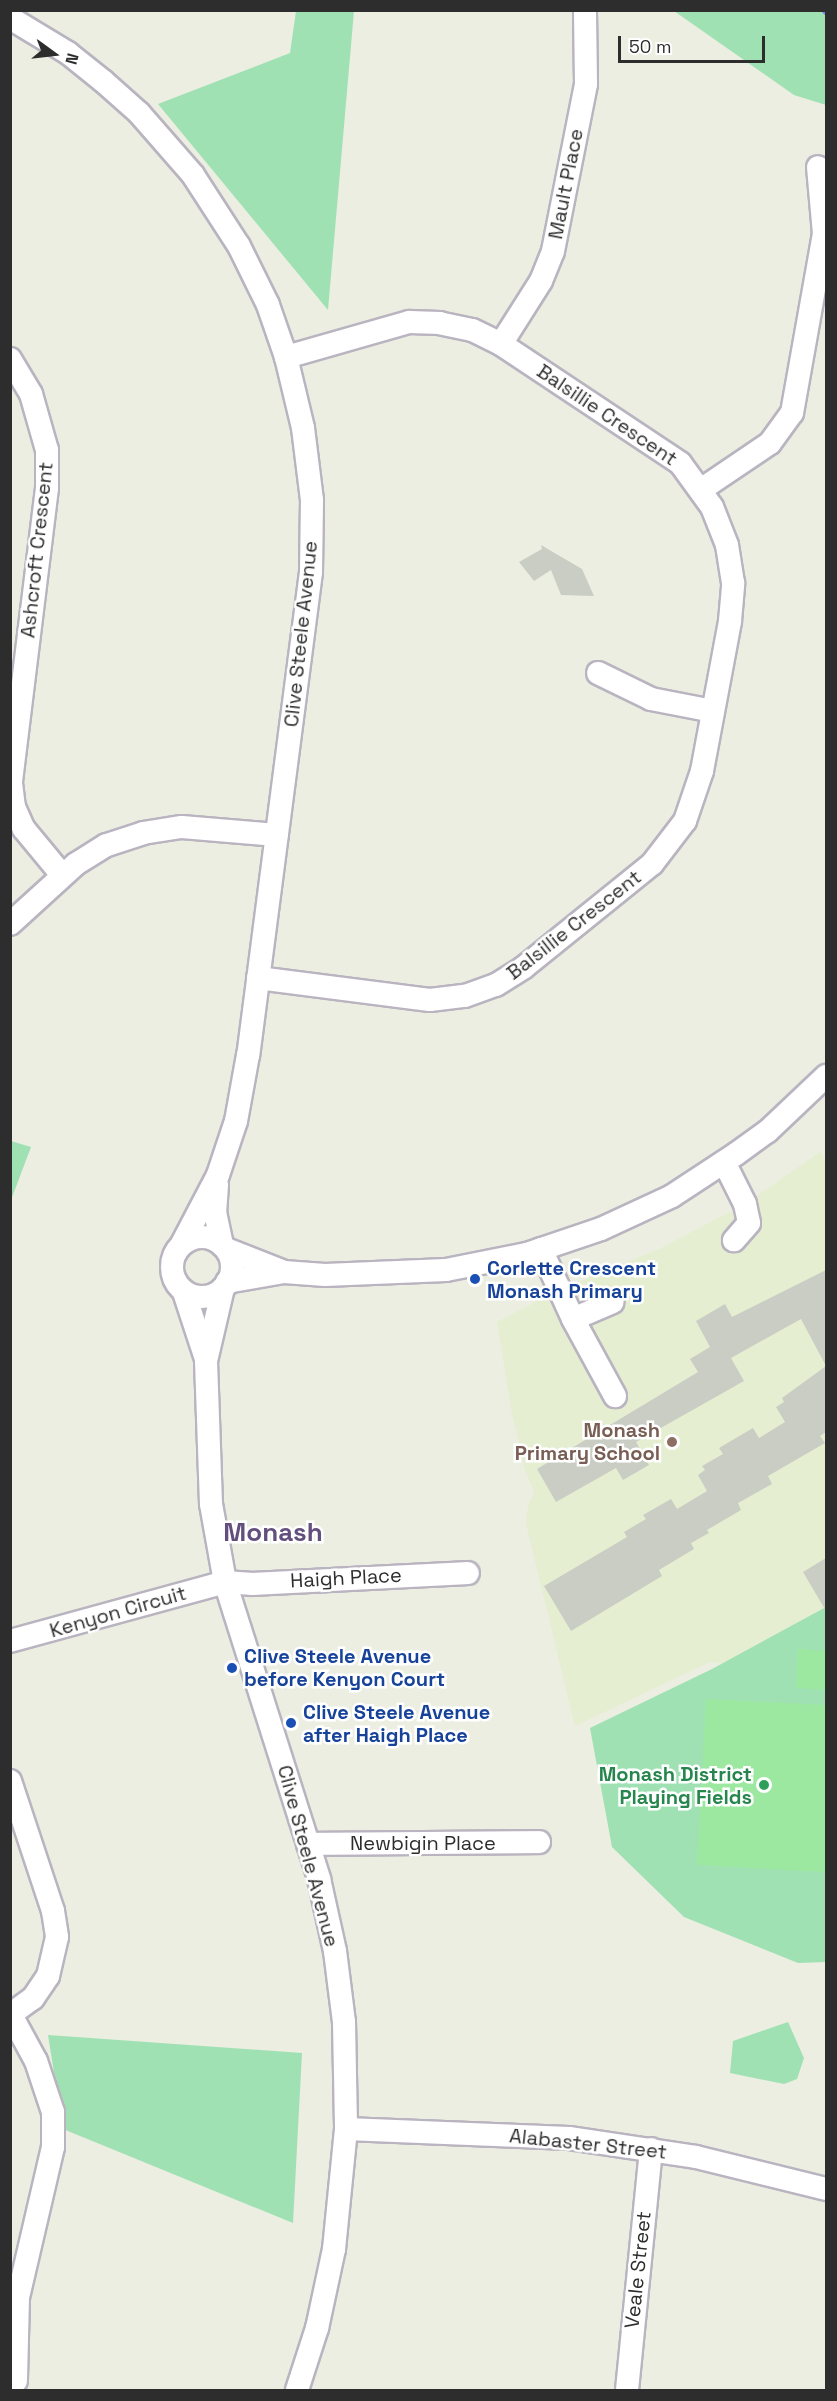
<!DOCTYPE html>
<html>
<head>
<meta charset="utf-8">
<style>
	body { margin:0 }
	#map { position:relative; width:837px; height:2401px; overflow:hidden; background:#ebeee1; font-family:"Space Grotesk",sans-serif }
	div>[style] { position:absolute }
	.education>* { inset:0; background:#e5eed1 }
	.green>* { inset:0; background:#a0e1b3 }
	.pitch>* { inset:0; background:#9de8a1 }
	.stream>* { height:6px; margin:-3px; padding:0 3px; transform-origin:3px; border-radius:3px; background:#7a86ea }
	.building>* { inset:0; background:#cacdc3 }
	.roads { filter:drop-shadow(2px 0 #b9b4c0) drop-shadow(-2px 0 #b9b4c0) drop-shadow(0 2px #b9b4c0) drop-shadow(0 -2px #b9b4c0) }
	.minor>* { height:22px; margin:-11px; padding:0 11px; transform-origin:11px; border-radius:11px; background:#fff }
	.minor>.ring { margin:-11px; padding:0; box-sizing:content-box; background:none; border:22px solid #fff; border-radius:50% }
	.dots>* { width:16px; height:16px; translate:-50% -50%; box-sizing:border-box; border:3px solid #fff; border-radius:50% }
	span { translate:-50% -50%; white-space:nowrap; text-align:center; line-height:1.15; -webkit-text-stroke:5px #fff; paint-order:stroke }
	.street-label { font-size:20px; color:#2d2d2d }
	.transit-label { font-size:20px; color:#164399; font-weight:700 }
	.left { translate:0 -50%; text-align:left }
	.education-label { font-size:20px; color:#785e54; font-weight:700 }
	.right { translate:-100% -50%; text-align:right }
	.leisure-label { font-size:20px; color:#27864d; font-weight:700 }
	.district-label { font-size:26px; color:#634f7d; font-weight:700 }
	.frame { position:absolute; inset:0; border:12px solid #2d2d2d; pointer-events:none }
	.north { position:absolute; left:24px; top:24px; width:60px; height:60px; -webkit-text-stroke:4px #fff; paint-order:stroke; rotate:105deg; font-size:16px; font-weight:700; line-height:24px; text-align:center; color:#2d2d2d }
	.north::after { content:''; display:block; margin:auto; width:21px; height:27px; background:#2d2d2d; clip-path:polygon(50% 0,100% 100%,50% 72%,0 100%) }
	.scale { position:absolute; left:618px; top:36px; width:147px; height:27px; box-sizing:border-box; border:3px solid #2d2d2d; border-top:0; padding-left:8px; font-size:18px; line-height:21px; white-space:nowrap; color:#2d2d2d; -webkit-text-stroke:4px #fff; paint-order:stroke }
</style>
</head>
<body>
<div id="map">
	<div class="education">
		<i style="clip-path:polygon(820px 1152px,826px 1160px,826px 1699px,785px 1670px,710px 1662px,575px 1726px,526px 1524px,528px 1506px,534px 1492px,525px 1470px,512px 1414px,497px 1322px,559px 1290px,661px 1248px,745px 1204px)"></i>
	</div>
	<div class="green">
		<i style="clip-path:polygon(296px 11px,354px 11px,328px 310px,158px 104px,290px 53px)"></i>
		<i style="clip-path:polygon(674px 11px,826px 11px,826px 105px,794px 95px)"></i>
		<i style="clip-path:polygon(11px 1141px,31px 1147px,11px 1200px,10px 1141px)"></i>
		<i style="clip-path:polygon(826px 1607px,826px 1962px,798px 1963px,684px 1917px,612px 1847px,590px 1728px,712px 1669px)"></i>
		<i style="clip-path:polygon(788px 2022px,804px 2058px,797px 2079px,784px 2084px,730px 2073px,733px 2041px)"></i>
		<i style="clip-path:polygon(48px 2035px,302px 2053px,293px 2223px,63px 2129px)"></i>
	</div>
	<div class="pitch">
		<i style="clip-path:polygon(798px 1649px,826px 1651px,826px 1690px,796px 1688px)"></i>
		<i style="clip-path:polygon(706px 1699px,826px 1705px,826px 1872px,697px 1865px)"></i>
	</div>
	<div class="stream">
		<i style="left:824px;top:10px;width:3px;rotate:45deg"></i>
	</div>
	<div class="building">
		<i style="clip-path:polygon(541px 545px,582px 569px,594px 596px,561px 595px,551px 570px,534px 581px,519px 562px,542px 549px)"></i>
		<i style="clip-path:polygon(826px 1270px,826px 1366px,801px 1319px,731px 1358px,744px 1381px,636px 1442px,649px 1465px,623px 1480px,616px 1468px,556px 1502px,537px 1469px,698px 1372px,690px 1359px,710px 1347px,696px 1321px,725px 1304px,732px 1317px)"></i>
		<i style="clip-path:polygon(826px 1366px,826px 1432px,820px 1436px,825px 1443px,768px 1476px,772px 1484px,738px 1503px,741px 1510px,707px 1530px,709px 1533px,691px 1543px,694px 1549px,659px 1570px,662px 1576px,571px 1631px,544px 1586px,627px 1537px,624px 1532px,646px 1519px,643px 1515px,671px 1499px,677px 1509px,707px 1491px,698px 1475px,705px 1470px,702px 1466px,723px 1454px,719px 1448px,753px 1428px,759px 1438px,785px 1422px,776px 1407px,784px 1402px,782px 1398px)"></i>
		<i style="clip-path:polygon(826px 1558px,826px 1611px,803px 1572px)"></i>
	</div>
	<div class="roads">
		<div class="minor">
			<i style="left:10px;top:18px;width:68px;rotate:31.1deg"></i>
			<i style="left:68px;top:53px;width:45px;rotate:38.7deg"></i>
			<i style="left:103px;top:81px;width:48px;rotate:41.6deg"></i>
			<i style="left:139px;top:113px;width:82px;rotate:48.9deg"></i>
			<i style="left:193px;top:175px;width:85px;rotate:57.1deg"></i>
			<i style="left:239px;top:246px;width:66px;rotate:63.8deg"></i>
			<i style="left:268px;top:305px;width:55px;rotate:70.9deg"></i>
			<i style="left:286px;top:357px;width:73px;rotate:76.5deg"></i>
			<i style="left:303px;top:428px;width:73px;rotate:82.9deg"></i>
			<i style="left:312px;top:500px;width:72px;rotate:90.8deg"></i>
			<i style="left:311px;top:572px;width:487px;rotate:97.4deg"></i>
			<i style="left:248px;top:1055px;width:67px;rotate:100.3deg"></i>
			<i style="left:236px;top:1121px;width:57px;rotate:108.4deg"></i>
			<i style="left:218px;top:1175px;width:78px;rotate:117.6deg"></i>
			<i style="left:501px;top:344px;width:75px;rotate:-57.6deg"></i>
			<i style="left:541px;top:281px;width:32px;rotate:-68deg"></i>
			<i style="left:553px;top:251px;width:170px;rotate:-78.8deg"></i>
			<i style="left:586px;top:84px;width:74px;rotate:-90.8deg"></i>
			<i style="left:10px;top:359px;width:41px;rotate:59deg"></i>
			<i style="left:31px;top:394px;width:58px;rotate:74.1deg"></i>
			<i style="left:47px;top:450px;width:38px;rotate:90deg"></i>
			<i style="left:47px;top:488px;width:297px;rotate:97deg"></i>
			<i style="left:11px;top:783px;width:24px;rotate:83deg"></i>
			<i style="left:14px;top:807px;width:24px;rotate:66deg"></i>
			<i style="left:24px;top:829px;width:60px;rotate:50.4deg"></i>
			<i style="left:702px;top:489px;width:82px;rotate:-34.1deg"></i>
			<i style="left:770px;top:443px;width:37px;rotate:-54deg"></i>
			<i style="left:792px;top:413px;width:182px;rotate:-79.9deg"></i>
			<i style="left:824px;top:234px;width:67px;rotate:-95.1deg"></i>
			<i style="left:598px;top:673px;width:59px;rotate:26.1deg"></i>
			<i style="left:651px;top:699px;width:63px;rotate:11deg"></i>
			<i style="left:10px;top:924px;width:89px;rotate:-42.3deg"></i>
			<i style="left:76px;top:864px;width:36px;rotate:-32deg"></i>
			<i style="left:107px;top:845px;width:38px;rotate:-18deg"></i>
			<i style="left:143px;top:833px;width:39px;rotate:-9deg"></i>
			<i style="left:182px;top:827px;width:95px;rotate:4.8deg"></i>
			<i style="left:258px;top:978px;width:173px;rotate:7.3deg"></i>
			<i style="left:430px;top:1000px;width:35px;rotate:-7deg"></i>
			<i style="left:465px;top:996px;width:33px;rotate:-20deg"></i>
			<i style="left:496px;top:985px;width:32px;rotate:-32deg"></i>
			<i style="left:523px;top:968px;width:166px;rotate:-38.9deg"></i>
			<i style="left:652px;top:864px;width:54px;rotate:-52.5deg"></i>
			<i style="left:685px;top:821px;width:53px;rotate:-71.2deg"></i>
			<i style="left:702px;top:771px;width:153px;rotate:-79.4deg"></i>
			<i style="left:730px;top:621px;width:38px;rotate:-85deg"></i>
			<i style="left:733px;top:583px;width:38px;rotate:-99deg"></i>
			<i style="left:727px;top:545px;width:41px;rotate:-111.5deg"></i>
			<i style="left:712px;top:507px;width:54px;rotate:-126deg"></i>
			<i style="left:680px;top:463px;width:215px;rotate:-146.4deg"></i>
			<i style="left:501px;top:344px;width:32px;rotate:-154deg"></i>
			<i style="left:472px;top:330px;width:33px;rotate:-168deg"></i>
			<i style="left:440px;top:323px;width:31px;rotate:-178deg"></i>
			<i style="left:409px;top:322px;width:128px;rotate:164.1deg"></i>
			<i style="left:724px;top:1162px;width:47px;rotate:63.4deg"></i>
			<i style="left:745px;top:1204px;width:19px;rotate:78deg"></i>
			<i style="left:749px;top:1223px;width:23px;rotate:131deg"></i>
			<i style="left:217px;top:1185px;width:27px;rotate:94deg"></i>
			<i style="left:215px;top:1212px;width:34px;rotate:78deg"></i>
			<i class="ring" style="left:172px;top:1237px;width:38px;height:38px"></i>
			<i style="left:226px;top:1249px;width:60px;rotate:21.4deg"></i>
			<i style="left:541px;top:1249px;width:77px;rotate:65.4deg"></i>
			<i style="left:573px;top:1319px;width:43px;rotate:-23deg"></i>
			<i style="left:227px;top:1282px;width:58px;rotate:-10deg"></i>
			<i style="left:284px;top:1272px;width:41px;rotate:4.2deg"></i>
			<i style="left:325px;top:1275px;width:121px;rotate:-2.4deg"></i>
			<i style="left:446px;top:1270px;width:83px;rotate:-11.2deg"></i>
			<i style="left:527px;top:1254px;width:78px;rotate:-18.7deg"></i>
			<i style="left:601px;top:1229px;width:78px;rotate:-24.9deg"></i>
			<i style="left:672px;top:1196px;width:77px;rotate:-33.3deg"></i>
			<i style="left:736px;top:1154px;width:39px;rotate:-36deg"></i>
			<i style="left:768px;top:1131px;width:80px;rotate:-43.5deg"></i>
			<i style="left:223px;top:1288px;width:75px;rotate:103.1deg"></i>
			<i style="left:206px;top:1361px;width:143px;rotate:88deg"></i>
			<i style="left:211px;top:1504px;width:79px;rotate:79.8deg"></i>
			<i style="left:225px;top:1582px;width:312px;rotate:72.4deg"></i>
			<i style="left:319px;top:1879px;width:74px;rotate:77.5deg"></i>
			<i style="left:335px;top:1951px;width:72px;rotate:82.8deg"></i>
			<i style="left:344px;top:2022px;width:107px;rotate:88.9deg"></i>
			<i style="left:346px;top:2129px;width:121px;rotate:95.7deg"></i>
			<i style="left:334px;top:2249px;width:81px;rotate:102.1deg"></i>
			<i style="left:317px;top:2328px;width:65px;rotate:107.9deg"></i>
			<i style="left:184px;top:1292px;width:71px;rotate:71.8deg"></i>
			<i style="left:573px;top:1319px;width:88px;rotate:61.4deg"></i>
			<i style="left:10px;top:1641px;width:223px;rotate:-15.3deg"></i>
			<i style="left:225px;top:1582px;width:28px;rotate:4deg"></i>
			<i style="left:253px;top:1584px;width:215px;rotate:-2.9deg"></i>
			<i style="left:10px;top:1781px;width:137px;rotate:71.7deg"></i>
			<i style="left:53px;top:1911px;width:26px;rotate:81deg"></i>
			<i style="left:57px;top:1937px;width:40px;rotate:103deg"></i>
			<i style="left:48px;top:1976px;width:27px;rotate:124deg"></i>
			<i style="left:33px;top:1998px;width:29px;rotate:144deg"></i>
			<i style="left:308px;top:1844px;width:231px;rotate:-0.5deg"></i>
			<i style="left:11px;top:2015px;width:52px;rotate:61.5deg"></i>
			<i style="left:36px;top:2061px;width:54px;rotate:71.6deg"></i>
			<i style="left:53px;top:2112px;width:35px;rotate:90deg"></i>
			<i style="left:53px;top:2147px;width:154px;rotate:103.1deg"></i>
			<i style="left:18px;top:2297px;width:84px;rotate:91.4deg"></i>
			<i style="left:346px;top:2129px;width:223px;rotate:2.3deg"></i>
			<i style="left:569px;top:2138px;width:128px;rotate:8.5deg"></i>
			<i style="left:696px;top:2157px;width:134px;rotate:13.8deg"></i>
			<i style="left:627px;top:2390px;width:242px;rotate:-84.3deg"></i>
		</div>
	</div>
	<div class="dots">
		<i style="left:475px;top:1279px;background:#1a4fb4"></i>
		<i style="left:672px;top:1442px;background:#8d6e63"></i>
		<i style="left:232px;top:1668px;background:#1a4fb4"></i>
		<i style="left:291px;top:1723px;background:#1a4fb4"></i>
		<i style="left:764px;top:1785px;background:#2e9e5b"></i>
	</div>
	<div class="street-label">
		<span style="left:566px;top:184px;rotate:-79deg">Mault Place</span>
		<span style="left:607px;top:415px;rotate:34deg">Balsillie Crescent</span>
		<span style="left:37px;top:550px;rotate:-84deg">Ashcroft Crescent</span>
		<span style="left:301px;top:634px;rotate:-84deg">Clive Steele Avenue</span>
		<span style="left:574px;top:925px;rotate:-38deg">Balsillie Crescent</span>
		<span style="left:346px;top:1578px;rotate:-3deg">Haigh Place</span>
		<span style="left:118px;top:1612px;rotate:-16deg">Kenyon Circuit</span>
		<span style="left:423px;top:1843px">Newbigin Place</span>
		<span style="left:308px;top:1856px;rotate:75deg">Clive Steele Avenue</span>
		<span style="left:588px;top:2144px;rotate:6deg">Alabaster Street</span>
		<span style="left:638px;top:2270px;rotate:-84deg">Veale Street</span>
	</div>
	<div class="transit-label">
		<span class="left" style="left:487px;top:1280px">Corlette Crescent<br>Monash Primary</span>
		<span class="left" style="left:244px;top:1668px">Clive Steele Avenue<br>before Kenyon Court</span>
		<span class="left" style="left:303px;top:1724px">Clive Steele Avenue<br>after Haigh Place</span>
	</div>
	<div class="education-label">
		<span class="right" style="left:660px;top:1442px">Monash<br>Primary School</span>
	</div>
	<div class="leisure-label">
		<span class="right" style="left:752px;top:1786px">Monash District<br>Playing Fields</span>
	</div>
	<div class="district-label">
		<span style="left:273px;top:1533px">Monash</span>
	</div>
	<div class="frame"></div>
	<div class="north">N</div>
	<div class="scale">50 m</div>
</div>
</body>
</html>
